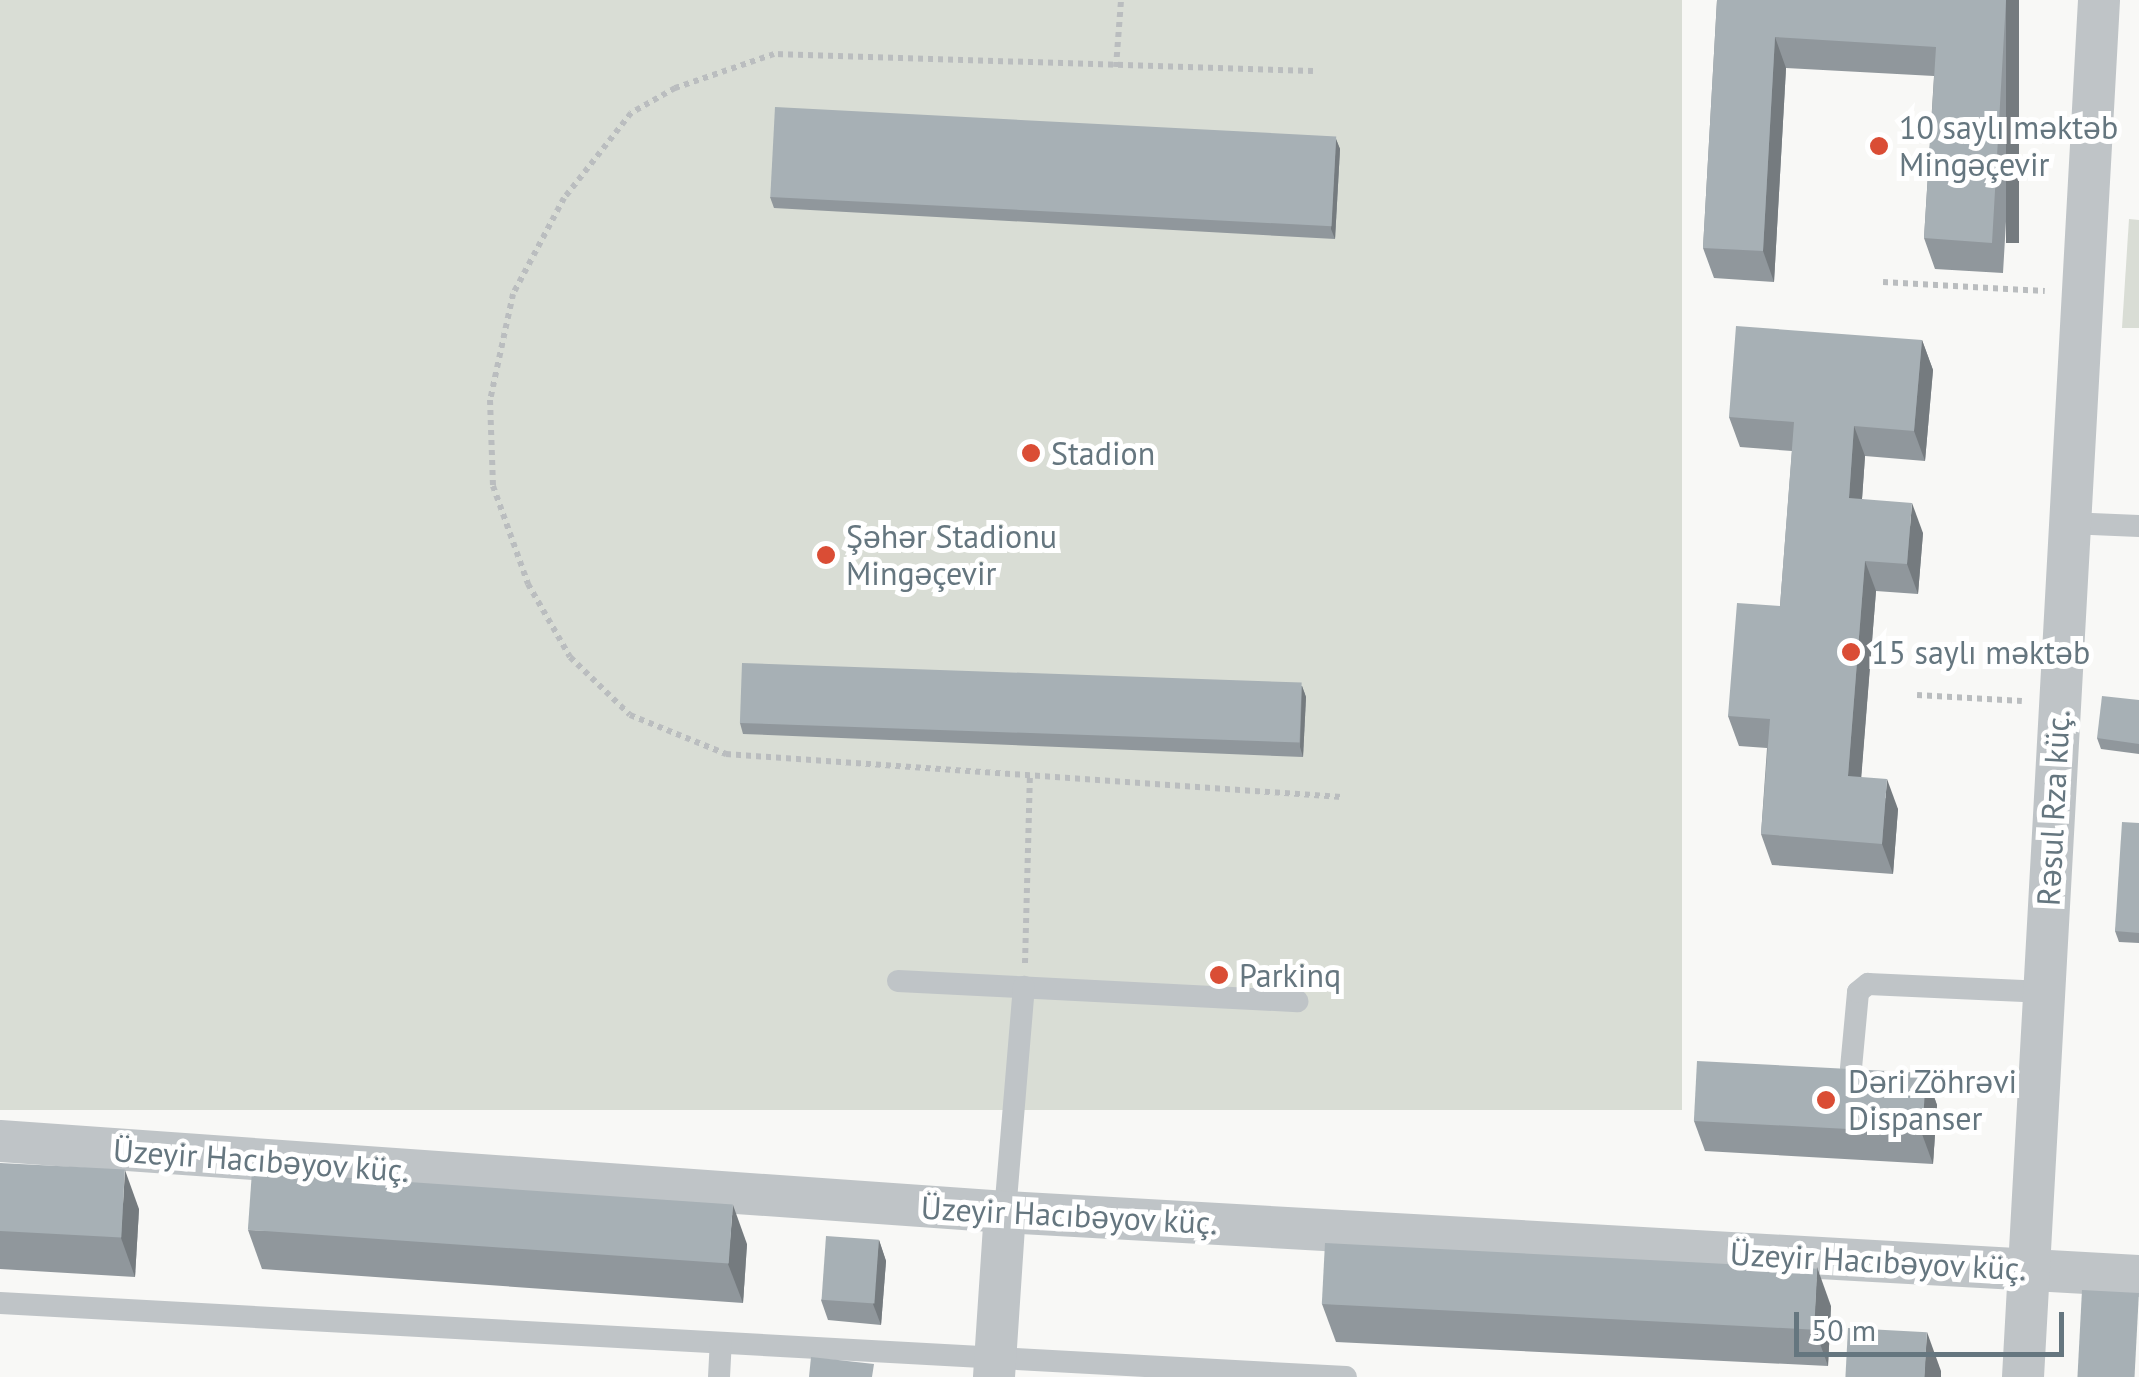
<!DOCTYPE html>
<meta charset="utf-8">
<style>
body{margin:0}
#map{position:relative;width:2139px;height:1377px;overflow:hidden;background:#f8f8f6;font-family:"PT Sans",sans-serif}
div>[style]{position:absolute}
[style*='--x']{left:calc(var(--x)*1px);top:calc(var(--y)*1px);width:calc(var(--w)*1px);rotate:calc(var(--a)*1deg)}
.green>*{inset:0;background:#d9ddd5;transform-origin:0 0}
.path>*{height:6px;margin-top:-3px;transform-origin:0;background:repeating-linear-gradient(90deg,#babdbf 0 5px,transparent 0 10px)}
.lane>*{height:22px;margin:-11px;padding:0 11px;transform-origin:11px;border-radius:11px;background:#bfc4c7}
.street>*{height:42px;margin:-21px;padding:0 21px;transform-origin:21px;border-radius:21px;background:#bfc4c7}
.wall>*{inset:0;background:#90979c}
.shaded-wall>*{inset:0;background:#757b7f;transform-origin:0 0}
.building>*{inset:0;background:#a7b0b5;transform-origin:0 0}
.dots>*{width:28px;height:28px;translate:-50% -50%;box-sizing:border-box;border:5px solid #fff;border-radius:50%}
span{translate:-50% -50%;white-space:nowrap;text-align:center;line-height:1.15;-webkit-text-stroke:10px #fff;paint-order:stroke}
.poi-label{font-size:32px;color:#65767f}
.left{translate:0 -50%;text-align:left}
.street-label{font-size:32px;color:#65767f}
.scale{position:absolute;left:1794px;top:1312px;width:270px;height:45px;box-sizing:border-box;border:5px solid #65767f;border-top:0;padding-left:12px;font-size:30px;line-height:35px;white-space:nowrap;color:#65767f;-webkit-text-stroke:8px #fff;paint-order:stroke}
</style>
<div id="map">
<div class="green">
<div style="left:0;top:0;width:1682px;height:1110px"></div>
<div style="clip-path:polygon(2129px 219px,2139px 220px,2139px 328px,2122px 328px)"></div>
</div>
<div class="path">
<div style="--x:1116;--y:67;--w:67;--a:-85.7"></div>
<div style="--x:1313;--y:71;--w:539;--a:-178.19"></div>
<div style="--x:774;--y:54;--w:105;--a:161"></div>
<div style="--x:675;--y:88;--w:51;--a:150.4"></div>
<div style="--x:631;--y:113;--w:108;--a:128.2"></div>
<div style="--x:564;--y:198;--w:109;--a:118"></div>
<div style="--x:513;--y:294;--w:108;--a:102.2"></div>
<div style="--x:490;--y:400;--w:86;--a:88"></div>
<div style="--x:493;--y:486;--w:104;--a:70.3"></div>
<div style="--x:528;--y:584;--w:84;--a:60.1"></div>
<div style="--x:570;--y:657;--w:83;--a:44"></div>
<div style="--x:630;--y:715;--w:104;--a:22.1"></div>
<div style="--x:726;--y:754;--w:617;--a:4"></div>
<div style="--x:1883;--y:282;--w:162;--a:3.2"></div>
<div style="--x:1917;--y:695;--w:105;--a:3.3"></div>
<div style="--x:1025;--y:963;--w:189;--a:-88.5"></div>
</div>
<div class="lane">
<div style="--x:2068;--y:523;--w:71;--a:2.4"></div>
<div style="--x:898;--y:981;--w:400;--a:2.9"></div>
<div style="--x:1851;--y:1068;--w:76;--a:-84.7"></div>
<div style="--x:1858;--y:992;--w:13;--a:-39"></div>
<div style="--x:1868;--y:984;--w:176;--a:2.6"></div>
<div style="--x:1005;--y:1212;--w:226;--a:-85.2"></div>
<div style="--x:0;--y:1303;--w:1348;--a:3.15"></div>
<div style="--x:719;--y:1377;--w:34;--a:-87"></div>
</div>
<div class="street">
<div style="--x:0;--y:1141;--w:1008;--a:4.04"></div>
<div style="--x:1005;--y:1212;--w:1136;--a:3.23"></div>
<div style="--x:994;--y:1377;--w:165;--a:-86.2"></div>
<div style="--x:2023;--y:1377;--w:1379;--a:-86.84"></div>
</div>
<div class="wall">
<div style="clip-path:polygon(1717px 0,2019px 0,2003px 273px,1935px 269px,1924px 238px,1934px 76px,1786px 68px,1774px 282px,1714px 278px,1703px 248px)"></div>
<div style="clip-path:polygon(1336px 139px,1340px 149px,1335px 239px,774px 208px,770px 197px)"></div>
<div style="clip-path:polygon(1922px 340px,1933px 370px,1925px 461px,1865px 456px,1862px 499px,1923px 533px,1918px 594px,1876px 591px,1861px 777px,1898px 809px,1893px 874px,1772px 865px,1761px 834px,1767px 748px,1739px 746px,1728px 716px,1780px 606px,1792px 451px,1740px 447px,1729px 417px)"></div>
<div style="clip-path:polygon(1302px 686px,1306px 697px,1303px 757px,743px 734px,740px 723px)"></div>
<div style="clip-path:polygon(2139px 700px,2139px 754px,2101px 749px,2097px 738px)"></div>
<div style="clip-path:polygon(2139px 823px,2139px 943px,2119px 942px,2115px 931px)"></div>
<div style="clip-path:polygon(1926px 1075px,1937px 1105px,1933px 1164px,1705px 1151px,1694px 1121px)"></div>
<div style="clip-path:polygon(0 1163px,139px 1209px,135px 1277px,0 1269px)"></div>
<div style="clip-path:polygon(248px 1230px,747px 1244px,743px 1303px,262px 1269px)"></div>
<div style="clip-path:polygon(879px 1240px,886px 1261px,881px 1325px,828px 1320px,821px 1300px)"></div>
<div style="clip-path:polygon(1322px 1304px,1831px 1306px,1828px 1366px,1336px 1342px)"></div>
</div>
<div class="shaded-wall">
<div style="left:2006px;top:0;width:13px;height:243px"></div>
<div style="clip-path:polygon(1775px 37px,1786px 68px,1774px 282px,1763px 251px)"></div>
<div style="clip-path:polygon(1336px 139px,1340px 149px,1335px 239px,1331px 229px)"></div>
<div style="clip-path:polygon(1922px 340px,1933px 370px,1925px 461px,1914px 431px)"></div>
<div style="clip-path:polygon(1854px 426px,1865px 456px,1860px 528px,1849px 498px)"></div>
<div style="clip-path:polygon(1912px 503px,1923px 533px,1918px 594px,1907px 564px)"></div>
<div style="clip-path:polygon(1865px 561px,1876px 591px,1859px 806px,1848px 776px)"></div>
<div style="clip-path:polygon(1302px 686px,1306px 697px,1303px 757px,1300px 747px)"></div>
<div style="clip-path:polygon(1887px 779px,1898px 809px,1893px 874px,1882px 844px)"></div>
<div style="clip-path:polygon(1926px 1075px,1937px 1105px,1933px 1164px,1922px 1134px)"></div>
<div style="clip-path:polygon(125px 1170px,139px 1209px,135px 1277px,121px 1238px)"></div>
<div style="clip-path:polygon(733px 1205px,747px 1244px,743px 1303px,728px 1264px)"></div>
<div style="clip-path:polygon(879px 1240px,886px 1261px,881px 1325px,873px 1304px)"></div>
<div style="clip-path:polygon(1817px 1267px,1831px 1306px,1828px 1366px,1814px 1327px)"></div>
<div style="clip-path:polygon(1927px 1332px,1941px 1371px,1941px 1377px,1924px 1377px)"></div>
</div>
<div class="building">
<div style="clip-path:polygon(1717px 0,2006px 0,1992px 243px,1924px 238px,1936px 47px,1775px 37px,1763px 251px,1703px 248px)"></div>
<div style="left:775px;top:107px;width:562px;height:90px;rotate:3deg"></div>
<div style="clip-path:polygon(1736px 326px,1922px 340px,1914px 431px,1854px 426px,1849px 498px,1912px 503px,1907px 564px,1865px 561px,1848px 776px,1887px 779px,1882px 844px,1761px 834px,1770px 719px,1728px 716px,1737px 603px,1780px 606px,1794px 422px,1729px 417px)"></div>
<div style="left:742px;top:663px;width:560px;height:60px;rotate:2deg"></div>
<div style="clip-path:polygon(2102px 696px,2139px 700px,2139px 744px,2097px 738px)"></div>
<div style="clip-path:polygon(2122px 822px,2139px 823px,2139px 933px,2115px 931px)"></div>
<div style="left:1697px;top:1061px;width:229px;height:60px;rotate:3deg"></div>
<div style="left:0;top:1163px;width:125px;height:68px;rotate:3deg"></div>
<div style="left:252px;top:1171px;width:482px;height:59px;rotate:4deg"></div>
<div style="left:826px;top:1236px;width:53px;height:64px;rotate:4deg"></div>
<div style="left:1325px;top:1243px;width:493px;height:61px;rotate:3deg"></div>
<div style="left:2082px;top:1290px;width:57px;height:87px;rotate:3deg"></div>
<div style="left:1848px;top:1328px;width:79px;height:49px;rotate:3deg"></div>
<div style="clip-path:polygon(811px 1357px,874px 1364px,872px 1377px,809px 1377px)"></div>
</div>
<div class="dots">
<div style="left:1879px;top:146px;background:#da4d35"></div>
<div style="left:1031px;top:453px;background:#da4d35"></div>
<div style="left:826px;top:555px;background:#da4d35"></div>
<div style="left:1851px;top:652px;background:#da4d35"></div>
<div style="left:1219px;top:975px;background:#da4d35"></div>
<div style="left:1826px;top:1100px;background:#da4d35"></div>
</div>
<div class="poi-label">
<span class="left" style="left:1899px;top:146px">10 saylı məktəb<br>Mingəçevir</span>
<span class="left" style="left:1051px;top:453px">Stadion</span>
<span class="left" style="left:846px;top:555px">Şəhər Stadionu<br>Mingəçevir</span>
<span class="left" style="left:1871px;top:652px">15 saylı məktəb</span>
<span class="left" style="left:1239px;top:975px">Parkinq</span>
<span class="left" style="left:1848px;top:1100px">Dəri Zöhrəvi<br>Dispanser</span>
</div>
<div class="street-label">
<span style="left:2053px;top:808px;rotate:-87deg">Rəsul Rza küç.</span>
<span style="left:261px;top:1160px;rotate:4deg">Üzeyir Hacıbəyov küç.</span>
<span style="left:1069px;top:1215px;rotate:3deg">Üzeyir Hacıbəyov küç.</span>
<span style="left:1878px;top:1261px;rotate:3deg">Üzeyir Hacıbəyov küç.</span>
</div>
<div class="scale">50 m</div>
</div>
